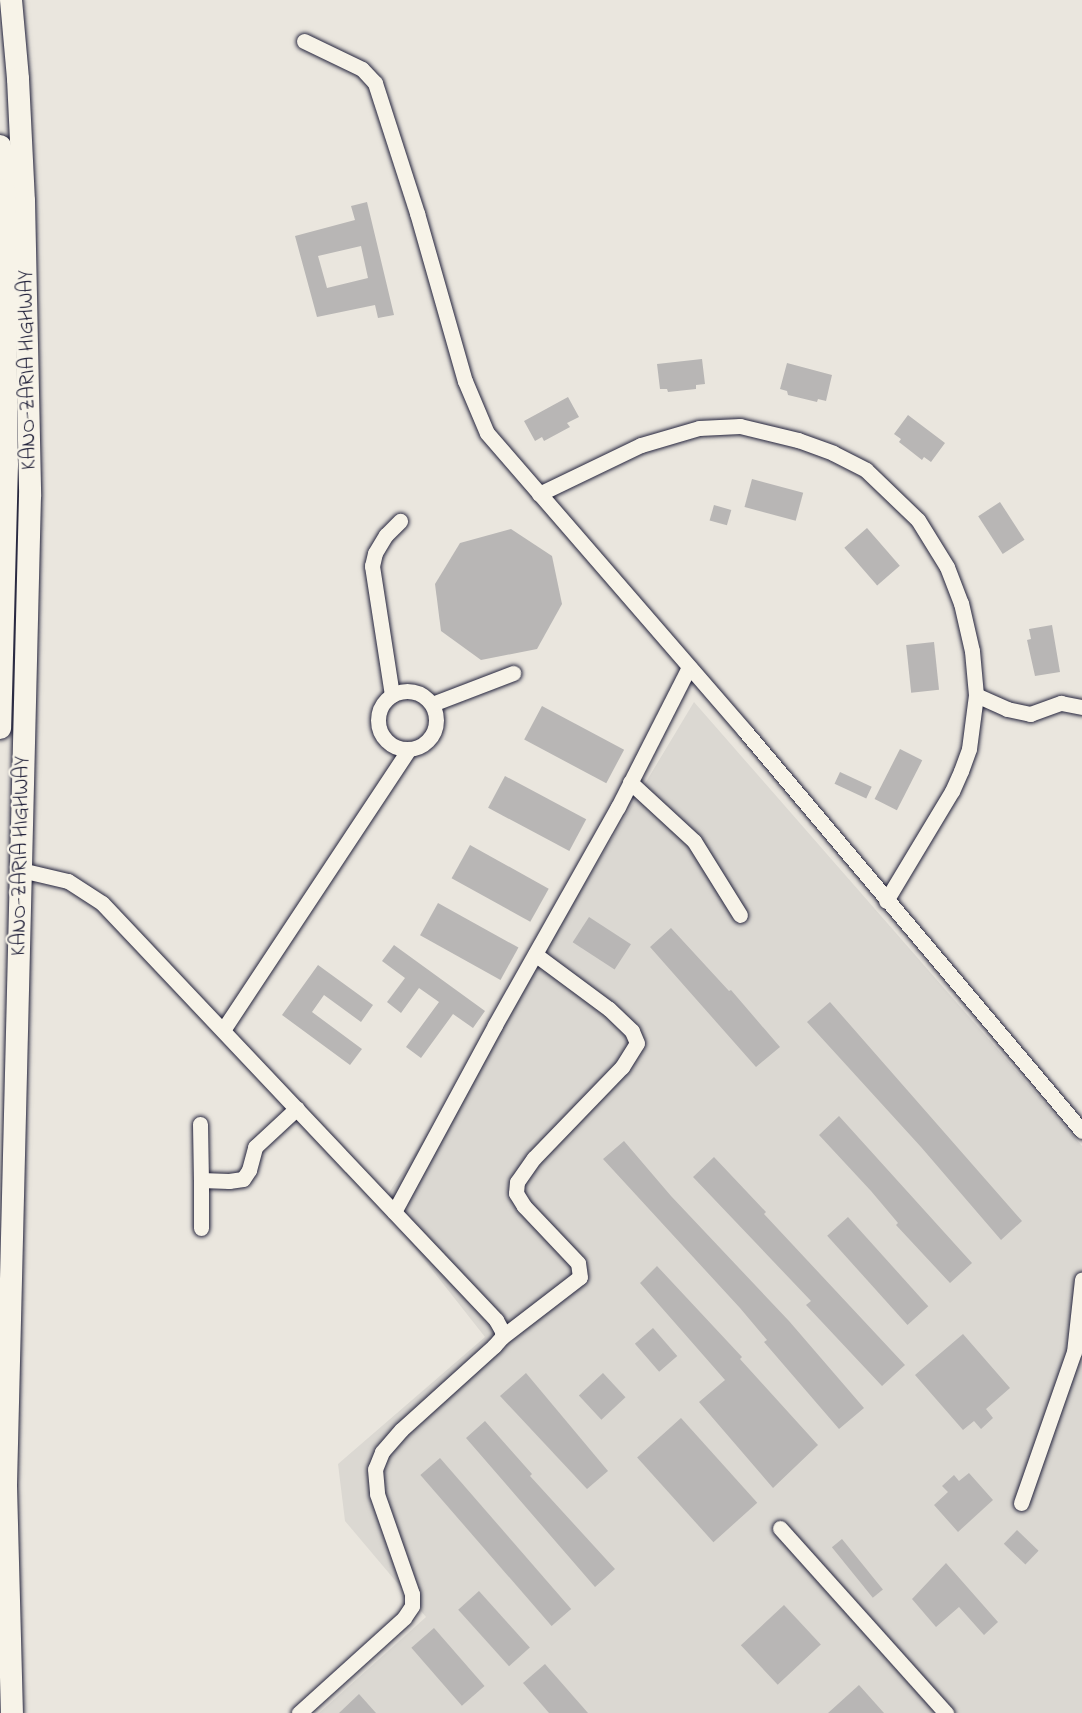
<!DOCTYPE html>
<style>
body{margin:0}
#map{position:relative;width:1082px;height:1713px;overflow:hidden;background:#eae6de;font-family:"Indie Flower",sans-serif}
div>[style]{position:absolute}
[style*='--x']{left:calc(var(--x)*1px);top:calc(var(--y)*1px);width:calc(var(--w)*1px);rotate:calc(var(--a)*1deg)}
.built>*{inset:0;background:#dbd8d2}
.building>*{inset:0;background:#b8b6b5;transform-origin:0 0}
.roads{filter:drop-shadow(0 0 2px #22223b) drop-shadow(0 0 2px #22223b)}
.minor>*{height:15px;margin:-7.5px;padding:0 7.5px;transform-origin:7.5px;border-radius:7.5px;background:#f7f3e8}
.minor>.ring{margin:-7.5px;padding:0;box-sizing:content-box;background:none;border:15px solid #f7f3e8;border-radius:50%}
.highway>*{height:22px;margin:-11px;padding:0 11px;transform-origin:11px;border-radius:11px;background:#f7f3e8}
span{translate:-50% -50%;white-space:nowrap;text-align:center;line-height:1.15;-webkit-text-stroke:4.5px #f7f3e8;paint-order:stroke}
.street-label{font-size:21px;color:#22223b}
</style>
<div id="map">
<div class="built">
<div style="clip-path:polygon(694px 702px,1082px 1146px,1082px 1713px,319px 1713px,426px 1617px,345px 1521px,338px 1464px,485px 1337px,381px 1205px,524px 985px)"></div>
</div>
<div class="building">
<div style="clip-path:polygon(evenodd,367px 202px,394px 315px,378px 318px,375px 305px,317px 317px,295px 236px,355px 220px,351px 206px,367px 202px,361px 246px,368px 278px,327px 288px,318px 256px,361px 246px)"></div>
<div style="clip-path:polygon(702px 359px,705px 384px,696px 385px,696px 389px,668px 392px,667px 389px,660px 389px,657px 364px)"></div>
<div style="clip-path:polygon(787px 363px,832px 375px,826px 401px,818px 399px,817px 402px,788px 395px,787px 391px,780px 389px)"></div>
<div style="clip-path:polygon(568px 397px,579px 417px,567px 423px,570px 427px,544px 441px,542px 437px,535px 441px,524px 421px)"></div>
<div style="clip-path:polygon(908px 415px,945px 443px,931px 462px,924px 457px,922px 460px,899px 442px,901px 439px,894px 434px)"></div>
<div style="left:752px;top:479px;width:53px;height:29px;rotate:15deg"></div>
<div style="left:1000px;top:502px;width:45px;height:26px;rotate:57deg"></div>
<div style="left:714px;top:505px;width:18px;height:16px;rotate:16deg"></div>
<div style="left:867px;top:528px;width:50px;height:30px;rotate:49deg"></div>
<div style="clip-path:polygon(511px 529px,552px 556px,562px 604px,537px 649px,481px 660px,441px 631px,435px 584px,460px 543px)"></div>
<div style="clip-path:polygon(1052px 625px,1060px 672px,1035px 676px,1027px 640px,1031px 639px,1029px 629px)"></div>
<div style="left:934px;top:642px;width:48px;height:28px;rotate:84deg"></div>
<div style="left:542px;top:706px;width:93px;height:38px;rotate:28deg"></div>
<div style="left:900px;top:749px;width:25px;height:56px;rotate:27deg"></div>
<div style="left:840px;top:772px;width:35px;height:13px;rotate:25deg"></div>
<div style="left:505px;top:776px;width:92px;height:36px;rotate:28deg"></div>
<div style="left:470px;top:845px;width:90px;height:38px;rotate:29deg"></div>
<div style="left:438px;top:903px;width:92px;height:37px;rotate:29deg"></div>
<div style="left:589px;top:917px;width:50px;height:30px;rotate:33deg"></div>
<div style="clip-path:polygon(671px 928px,729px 991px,731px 990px,780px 1047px,756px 1067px,650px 947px)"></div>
<div style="clip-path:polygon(394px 945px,485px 1011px,473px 1028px,453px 1014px,421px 1058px,406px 1047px,439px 1002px,419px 988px,401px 1013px,387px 1002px,405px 978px,382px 961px)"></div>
<div style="clip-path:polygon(318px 965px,373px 1005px,361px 1022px,324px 995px,312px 1012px,362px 1049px,350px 1065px,282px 1015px)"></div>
<div style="clip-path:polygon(830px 1002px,1022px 1221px,1001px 1240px,921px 1147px,807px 1022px)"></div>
<div style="clip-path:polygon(839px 1116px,972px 1263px,950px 1283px,896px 1225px,898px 1223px,871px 1191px,819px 1135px)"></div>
<div style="clip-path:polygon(624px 1141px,671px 1196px,789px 1321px,864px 1408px,839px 1429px,764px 1342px,767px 1340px,740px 1308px,603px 1159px)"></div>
<div style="clip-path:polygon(714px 1157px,766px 1212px,764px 1214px,905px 1365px,882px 1386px,806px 1305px,811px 1301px,693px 1177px)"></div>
<div style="left:848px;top:1217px;width:120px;height:28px;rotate:48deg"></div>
<div style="clip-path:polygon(657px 1266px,742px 1357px,740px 1359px,818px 1445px,773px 1488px,699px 1402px,725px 1380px,640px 1283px)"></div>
<div style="left:653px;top:1328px;width:37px;height:24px;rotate:49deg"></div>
<div style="clip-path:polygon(963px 1334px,1010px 1388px,986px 1409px,993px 1418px,981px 1429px,974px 1421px,963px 1430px,915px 1375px)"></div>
<div style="clip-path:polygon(526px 1373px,608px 1471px,587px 1489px,500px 1396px)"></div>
<div style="left:603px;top:1373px;width:33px;height:33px;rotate:47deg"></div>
<div style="left:681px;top:1418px;width:114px;height:59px;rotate:48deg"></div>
<div style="clip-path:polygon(485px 1421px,532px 1474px,530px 1476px,615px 1569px,595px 1587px,466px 1438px)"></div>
<div style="left:440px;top:1458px;width:200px;height:26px;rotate:49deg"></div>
<div style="clip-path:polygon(969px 1473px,993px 1500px,958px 1532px,934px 1505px,948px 1492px,942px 1486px,954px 1475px,959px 1481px)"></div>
<div style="left:1017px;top:1530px;width:30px;height:19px;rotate:44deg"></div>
<div style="left:842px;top:1539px;width:65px;height:13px;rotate:51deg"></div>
<div style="clip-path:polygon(946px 1563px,998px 1622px,984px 1635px,959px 1607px,936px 1627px,912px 1599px)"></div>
<div style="left:479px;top:1591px;width:76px;height:28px;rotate:48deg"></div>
<div style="left:784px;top:1605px;width:54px;height:59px;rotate:47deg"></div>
<div style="left:434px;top:1628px;width:77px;height:30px;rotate:49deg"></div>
<div style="clip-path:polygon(545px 1664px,588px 1713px,549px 1713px,523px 1683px)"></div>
<div style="clip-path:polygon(859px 1685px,884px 1713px,828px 1713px)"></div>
<div style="clip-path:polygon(359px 1694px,376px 1713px,339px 1713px)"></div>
</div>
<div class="roads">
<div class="minor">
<div style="--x:304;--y:41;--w:64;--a:25.8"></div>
<div style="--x:362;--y:69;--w:19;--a:47"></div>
<div style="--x:375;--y:83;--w:137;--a:72.1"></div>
<div style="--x:417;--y:213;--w:175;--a:74.1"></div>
<div style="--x:465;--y:381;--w:56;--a:67.1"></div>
<div style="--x:487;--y:433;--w:394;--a:49.1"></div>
<div style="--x:745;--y:731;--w:523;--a:49.89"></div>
<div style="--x:539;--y:494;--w:113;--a:-25.7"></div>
<div style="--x:641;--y:445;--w:60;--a:-16.3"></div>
<div style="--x:699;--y:428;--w:41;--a:-2.8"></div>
<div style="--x:740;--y:426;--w:60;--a:13.6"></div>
<div style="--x:798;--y:440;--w:37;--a:20"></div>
<div style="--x:833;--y:453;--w:37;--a:27"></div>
<div style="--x:866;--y:470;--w:72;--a:43.9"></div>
<div style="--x:918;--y:520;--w:55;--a:58.3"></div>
<div style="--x:947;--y:567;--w:39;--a:69"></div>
<div style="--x:961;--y:603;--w:49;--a:77.1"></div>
<div style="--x:972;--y:651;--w:44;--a:84.8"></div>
<div style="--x:976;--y:695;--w:54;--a:97.4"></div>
<div style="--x:969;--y:749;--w:23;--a:110"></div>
<div style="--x:961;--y:771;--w:22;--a:114"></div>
<div style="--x:952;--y:791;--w:128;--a:121"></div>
<div class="ring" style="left:378px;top:691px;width:43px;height:43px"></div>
<div style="--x:392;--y:695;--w:131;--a:-98.8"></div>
<div style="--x:372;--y:566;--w:13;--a:-77"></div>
<div style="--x:375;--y:553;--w:21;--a:-59"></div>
<div style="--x:386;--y:535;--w:20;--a:-45"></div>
<div style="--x:976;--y:695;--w:34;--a:24"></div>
<div style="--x:1007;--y:709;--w:24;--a:12"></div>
<div style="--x:1030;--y:714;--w:33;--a:-20"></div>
<div style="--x:1061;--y:703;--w:21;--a:11"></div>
<div style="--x:432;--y:704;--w:87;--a:-20.9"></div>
<div style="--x:630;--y:782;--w:87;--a:42.7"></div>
<div style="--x:694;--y:841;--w:87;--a:58.1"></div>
<div style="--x:21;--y:870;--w:48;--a:13.2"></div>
<div style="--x:68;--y:881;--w:40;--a:32.9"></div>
<div style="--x:102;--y:903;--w:574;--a:46.62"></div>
<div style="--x:496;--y:1320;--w:13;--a:61"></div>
<div style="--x:502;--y:1331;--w:6;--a:90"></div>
<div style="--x:502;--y:1337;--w:12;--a:132"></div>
<div style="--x:494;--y:1346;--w:125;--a:137.9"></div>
<div style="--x:401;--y:1430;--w:29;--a:131"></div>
<div style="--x:382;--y:1452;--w:18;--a:112"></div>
<div style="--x:375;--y:1469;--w:25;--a:85"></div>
<div style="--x:377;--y:1494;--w:106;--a:70.7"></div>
<div style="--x:412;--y:1594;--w:12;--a:90"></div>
<div style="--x:412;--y:1606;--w:14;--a:124"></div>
<div style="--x:404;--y:1618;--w:142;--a:137.9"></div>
<div style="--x:223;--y:1030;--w:336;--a:-56.5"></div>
<div style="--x:200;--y:1124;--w:56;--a:89"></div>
<div style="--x:394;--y:1212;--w:213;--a:-61.6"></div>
<div style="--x:495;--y:1025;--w:250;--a:-60.6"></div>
<div style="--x:618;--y:807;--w:157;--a:-63.1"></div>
<div style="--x:201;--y:1228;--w:48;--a:-90"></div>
<div style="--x:201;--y:1180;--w:28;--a:2"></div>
<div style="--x:229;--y:1181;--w:14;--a:-8"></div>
<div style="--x:243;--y:1179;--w:11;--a:-56"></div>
<div style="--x:249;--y:1170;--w:24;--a:-75"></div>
<div style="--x:255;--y:1147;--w:57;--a:-42.9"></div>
<div style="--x:502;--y:1337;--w:98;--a:-37.6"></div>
<div style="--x:580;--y:1277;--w:14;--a:-98"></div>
<div style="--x:578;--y:1263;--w:79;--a:-133.5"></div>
<div style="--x:524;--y:1206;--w:15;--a:-122"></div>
<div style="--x:516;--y:1193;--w:11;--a:-85"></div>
<div style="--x:517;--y:1182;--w:29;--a:-55"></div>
<div style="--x:534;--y:1158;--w:127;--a:-46"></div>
<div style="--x:622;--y:1067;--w:28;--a:-58"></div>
<div style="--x:637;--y:1043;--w:13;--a:-113"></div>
<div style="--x:632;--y:1031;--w:32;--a:-136"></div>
<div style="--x:609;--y:1009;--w:92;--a:-143.4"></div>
<div style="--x:1021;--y:1503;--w:160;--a:-70.7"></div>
<div style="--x:1074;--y:1352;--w:73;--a:-83.7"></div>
<div style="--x:780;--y:1528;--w:249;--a:48.1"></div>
</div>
<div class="highway">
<div style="--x:11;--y:0;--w:79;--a:84.9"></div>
<div style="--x:18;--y:79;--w:122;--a:87.2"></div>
<div style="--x:24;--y:201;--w:295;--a:88.8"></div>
<div style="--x:30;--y:496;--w:990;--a:91.39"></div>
<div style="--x:6;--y:1486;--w:227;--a:88.5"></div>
<div style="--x:0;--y:146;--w:44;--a:84.8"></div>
<div style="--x:4;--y:190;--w:274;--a:89.4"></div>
<div style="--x:7;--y:464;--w:264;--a:91.5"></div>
</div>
</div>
<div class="street-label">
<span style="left:28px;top:370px;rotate:-91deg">KANO-ZARIA HIGHWAY</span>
<span style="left:21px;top:856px;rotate:-89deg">KANO-ZARIA HIGHWAY</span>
</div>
</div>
